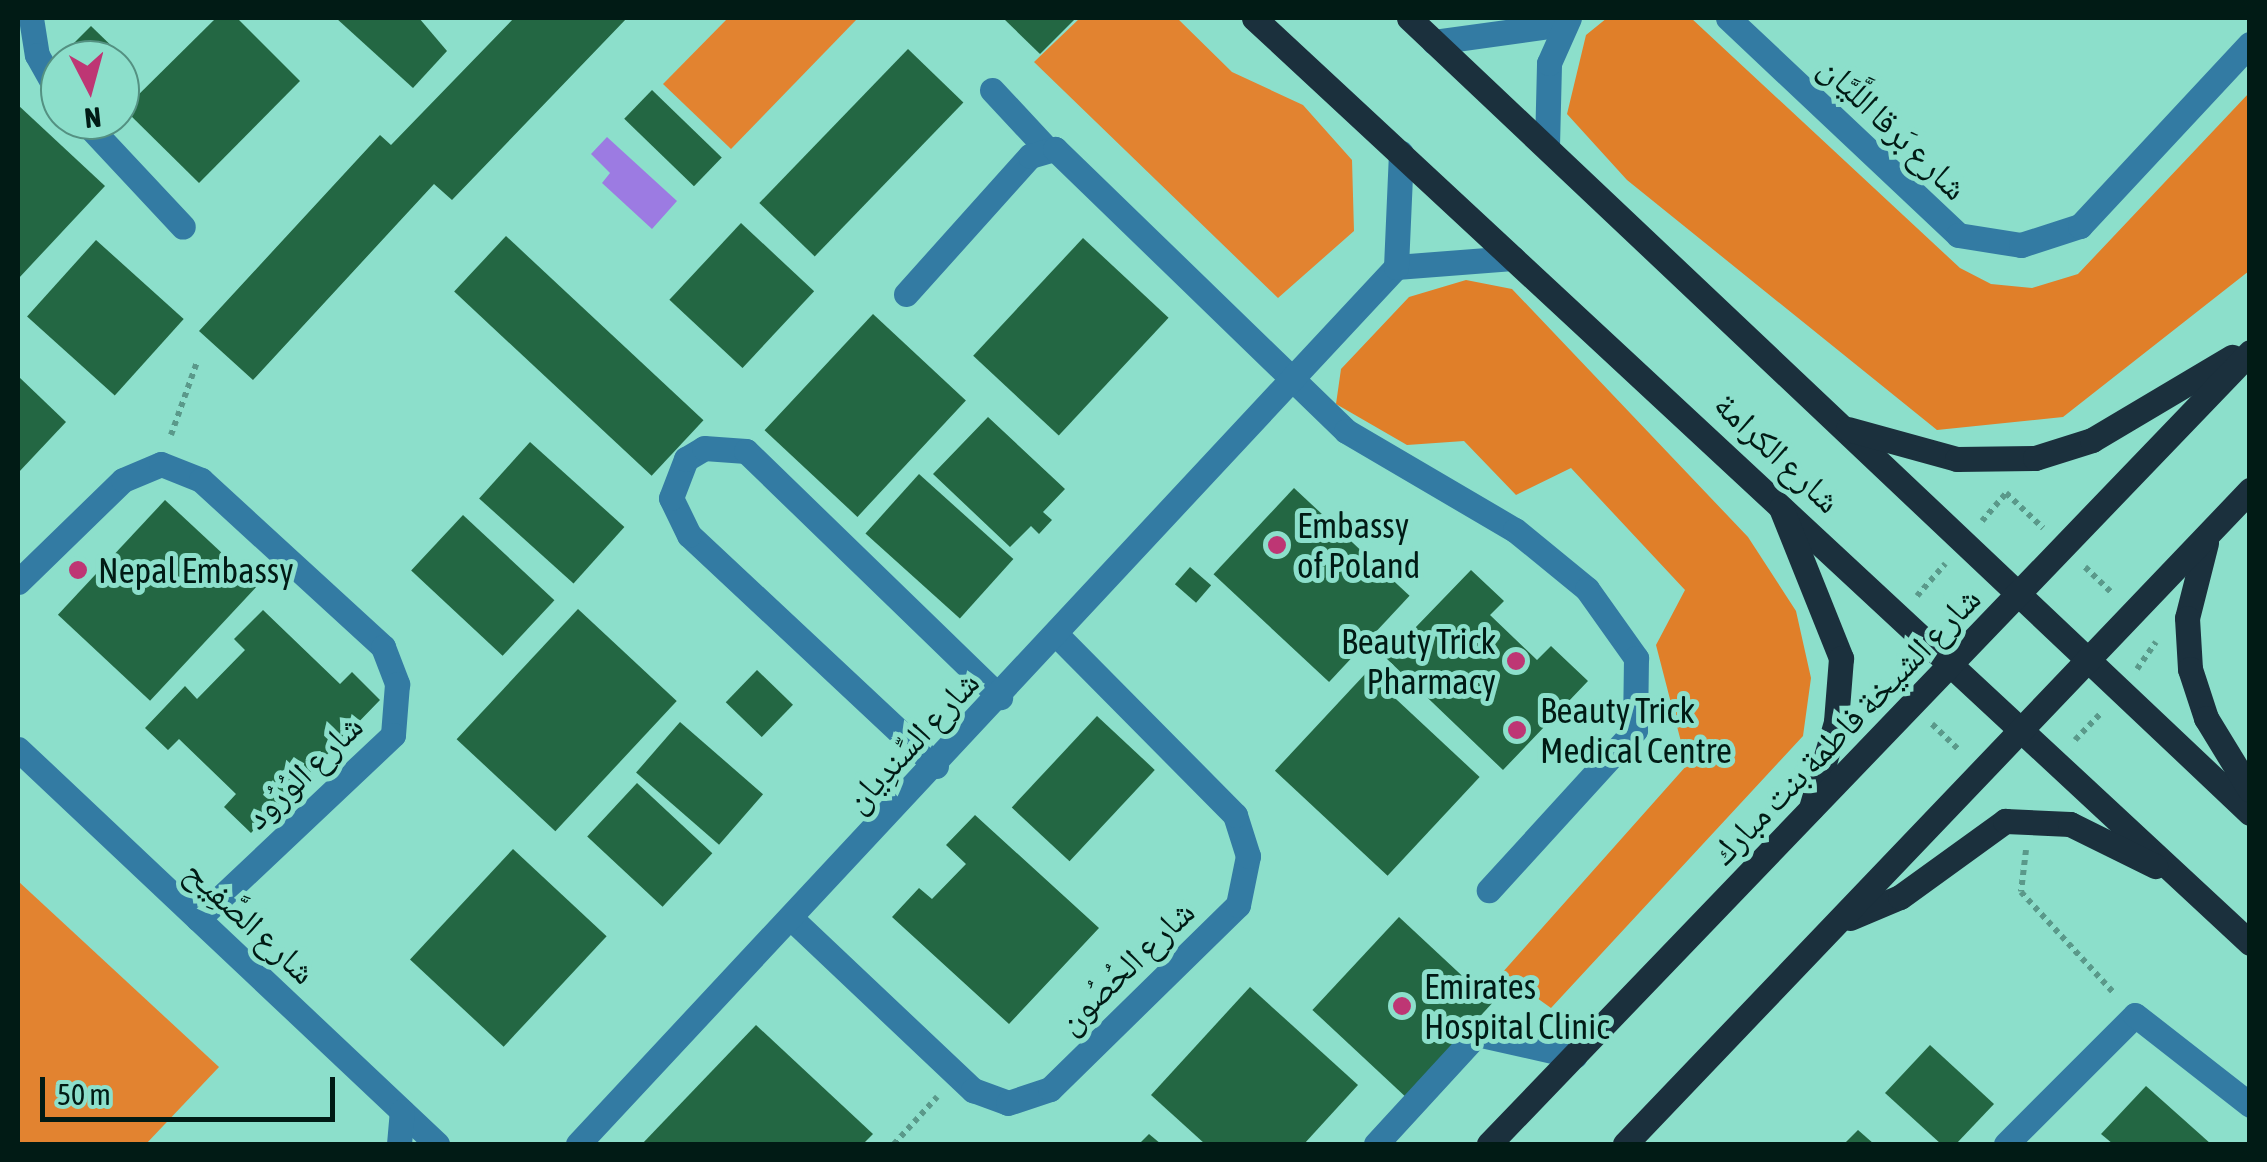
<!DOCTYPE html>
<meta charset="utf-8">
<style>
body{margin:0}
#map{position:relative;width:2267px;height:1162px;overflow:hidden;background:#8cdfcb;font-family:"Asap Condensed","Noto Naskh Arabic",sans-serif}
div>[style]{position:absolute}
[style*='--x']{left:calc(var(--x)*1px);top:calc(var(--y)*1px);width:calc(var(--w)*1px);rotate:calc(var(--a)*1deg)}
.green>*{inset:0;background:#e28330}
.forest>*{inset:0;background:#e07f29}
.water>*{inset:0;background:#9c7be2}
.building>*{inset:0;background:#236743;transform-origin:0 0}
.path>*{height:6px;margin-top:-3px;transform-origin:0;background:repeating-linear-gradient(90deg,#5a998a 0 5px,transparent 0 10px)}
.minor>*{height:25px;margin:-12.5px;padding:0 12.5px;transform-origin:12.5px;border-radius:12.5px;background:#337ba3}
.major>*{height:25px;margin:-12.5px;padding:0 12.5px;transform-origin:12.5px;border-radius:12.5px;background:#1b303d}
.dots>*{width:28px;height:28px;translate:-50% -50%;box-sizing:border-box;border:5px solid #8cdfcb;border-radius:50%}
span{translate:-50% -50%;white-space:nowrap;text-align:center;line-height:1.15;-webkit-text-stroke:10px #8cdfcb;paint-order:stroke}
.street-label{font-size:35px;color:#011b15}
.poi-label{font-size:35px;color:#011b15}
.left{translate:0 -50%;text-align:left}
.right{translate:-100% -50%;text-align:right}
.frame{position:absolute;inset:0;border:20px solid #011b15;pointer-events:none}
.north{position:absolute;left:40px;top:40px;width:100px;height:100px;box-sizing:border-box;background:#8cdfcb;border:2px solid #549182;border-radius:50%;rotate:174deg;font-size:28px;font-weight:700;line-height:40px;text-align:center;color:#011b15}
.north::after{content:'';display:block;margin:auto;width:35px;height:45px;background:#be3674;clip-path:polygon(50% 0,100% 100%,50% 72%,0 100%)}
.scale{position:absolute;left:40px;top:1077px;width:295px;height:45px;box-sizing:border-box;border:5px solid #011b15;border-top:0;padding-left:12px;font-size:30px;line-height:35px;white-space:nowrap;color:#011b15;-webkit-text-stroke:8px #8cdfcb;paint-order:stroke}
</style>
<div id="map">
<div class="green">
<div style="clip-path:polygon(728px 18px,858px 18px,731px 149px,663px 84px)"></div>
<div style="clip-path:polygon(1080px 18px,1177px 18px,1232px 72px,1303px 105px,1352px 160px,1354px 231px,1278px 298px,1034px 62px)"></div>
<div style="clip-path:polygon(18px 881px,219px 1067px,146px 1144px,18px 1144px)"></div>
</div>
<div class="forest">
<div style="clip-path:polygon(1607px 18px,1691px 18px,1960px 268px,1991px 284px,2032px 288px,2078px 274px,2249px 93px,2249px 271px,2063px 417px,1937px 430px,1627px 180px,1567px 114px,1586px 35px)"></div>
<div style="clip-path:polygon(1466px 280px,1512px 289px,1748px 537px,1796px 611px,1811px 678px,1803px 736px,1551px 1008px,1502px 973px,1687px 765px,1656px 645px,1685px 590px,1571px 468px,1516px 495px,1464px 441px,1407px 445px,1336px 404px,1341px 369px,1409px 297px)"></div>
</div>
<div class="water">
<div style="clip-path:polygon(607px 137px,677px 201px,652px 229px,602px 183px,610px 173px,591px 154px)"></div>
</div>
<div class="building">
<div style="clip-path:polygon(216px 18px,237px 18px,300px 81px,199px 183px,124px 109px)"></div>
<div style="clip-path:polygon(336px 18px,419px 18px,447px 51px,413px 88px)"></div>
<div style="clip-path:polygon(514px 18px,627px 18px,452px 200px,434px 184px,253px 380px,199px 331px,380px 135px,391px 145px)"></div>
<div style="clip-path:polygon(1003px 18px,1076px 18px,1040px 54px)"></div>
<div style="clip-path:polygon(91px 26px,126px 60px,92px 60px,74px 43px)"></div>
<div style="left:908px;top:49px;width:77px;height:214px;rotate:44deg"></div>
<div style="left:652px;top:90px;width:97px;height:40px;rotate:44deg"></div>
<div style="clip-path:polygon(18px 105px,105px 186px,18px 279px)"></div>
<div style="left:741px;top:223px;width:100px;height:105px;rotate:43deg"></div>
<div style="left:506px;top:236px;width:270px;height:76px;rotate:43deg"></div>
<div style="left:1083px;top:238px;width:117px;height:161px;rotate:43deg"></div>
<div style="left:96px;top:240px;width:118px;height:103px;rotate:42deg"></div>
<div style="left:873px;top:314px;width:127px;height:159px;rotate:43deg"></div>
<div style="clip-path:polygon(18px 376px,66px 422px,18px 473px)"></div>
<div style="clip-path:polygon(988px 417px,1065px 489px,1043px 512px,1052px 520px,1039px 534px,1031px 526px,1010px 547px,933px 474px)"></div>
<div style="left:530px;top:442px;width:127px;height:76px;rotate:42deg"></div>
<div style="left:919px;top:474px;width:127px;height:80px;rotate:42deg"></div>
<div style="left:1294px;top:488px;width:158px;height:118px;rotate:43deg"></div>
<div style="left:165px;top:500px;width:126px;height:157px;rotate:43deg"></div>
<div style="left:463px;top:515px;width:125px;height:76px;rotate:43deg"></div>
<div style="left:1190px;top:567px;width:28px;height:23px;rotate:41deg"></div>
<div style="clip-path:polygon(1471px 570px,1504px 601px,1490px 615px,1537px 660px,1551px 646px,1588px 681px,1503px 770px,1386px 658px)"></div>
<div style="left:578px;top:609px;width:135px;height:178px;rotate:43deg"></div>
<div style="clip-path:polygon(263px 610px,340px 684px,352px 672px,380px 700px,251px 833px,224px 807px,236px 794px,179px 739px,168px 750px,145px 728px,185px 686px,197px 699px,245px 650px,234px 639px)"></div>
<div style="left:757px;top:670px;width:50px;height:45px;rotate:44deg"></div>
<div style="left:1367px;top:672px;width:154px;height:135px;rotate:43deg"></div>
<div style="left:1097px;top:716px;width:79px;height:125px;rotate:43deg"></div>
<div style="left:680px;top:722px;width:110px;height:67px;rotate:41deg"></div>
<div style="left:637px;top:783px;width:103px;height:73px;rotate:43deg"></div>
<div style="clip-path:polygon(975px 815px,1099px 928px,1009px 1024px,892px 917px,919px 888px,932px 899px,966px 864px,946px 845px)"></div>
<div style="left:513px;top:849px;width:128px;height:151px;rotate:43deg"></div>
<div style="left:1399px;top:917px;width:127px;height:127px;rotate:43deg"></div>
<div style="clip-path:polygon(1250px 987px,1358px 1085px,1304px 1144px,1205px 1144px,1151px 1095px)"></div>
<div style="clip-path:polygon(756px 1025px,873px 1134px,863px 1144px,642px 1144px)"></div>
<div style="clip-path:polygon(1930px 1045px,1994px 1104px,1956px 1144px,1941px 1144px,1885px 1093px)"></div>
<div style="clip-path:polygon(2146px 1086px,2211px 1144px,2113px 1144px,2101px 1134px)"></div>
<div style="clip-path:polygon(1858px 1130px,1874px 1144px,1844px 1144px)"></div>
<div style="clip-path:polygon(1149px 1134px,1161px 1144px,1139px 1144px)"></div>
</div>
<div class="path">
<div style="--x:171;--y:435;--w:77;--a:-70.4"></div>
<div style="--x:1982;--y:521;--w:37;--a:-49"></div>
<div style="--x:2006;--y:493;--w:51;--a:43.4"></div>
<div style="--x:2085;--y:567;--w:37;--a:44"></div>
<div style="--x:1917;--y:596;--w:43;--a:-48.8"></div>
<div style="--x:2137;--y:669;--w:33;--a:-55"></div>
<div style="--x:1932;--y:724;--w:37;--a:44"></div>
<div style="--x:2075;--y:740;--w:37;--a:-46"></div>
<div style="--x:2026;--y:850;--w:42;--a:96.8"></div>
<div style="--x:2021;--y:892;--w:136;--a:47.4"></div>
<div style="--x:894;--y:1144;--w:64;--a:-47.5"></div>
</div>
<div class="minor">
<div style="--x:31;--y:18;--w:37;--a:81"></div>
<div style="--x:37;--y:55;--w:47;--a:60.7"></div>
<div style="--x:1728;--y:18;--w:316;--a:43.3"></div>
<div style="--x:1958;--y:235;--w:64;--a:9"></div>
<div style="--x:2021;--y:245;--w:62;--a:-17.9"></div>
<div style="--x:2080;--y:226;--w:249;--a:-47"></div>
<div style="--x:1434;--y:42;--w:130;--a:-7.9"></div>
<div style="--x:992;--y:90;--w:81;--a:47"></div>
<div style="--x:83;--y:120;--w:146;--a:46.9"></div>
<div style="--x:1547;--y:146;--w:83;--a:-88.6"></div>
<div style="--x:1549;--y:63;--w:49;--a:-66"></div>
<div style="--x:1396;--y:267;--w:117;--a:-4.4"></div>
<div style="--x:906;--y:294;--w:186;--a:-48.1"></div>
<div style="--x:1030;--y:156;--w:26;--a:-16"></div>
<div style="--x:1055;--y:149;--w:405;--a:44.1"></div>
<div style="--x:1346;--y:431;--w:196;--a:30.4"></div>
<div style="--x:1515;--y:530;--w:93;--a:39.3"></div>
<div style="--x:1587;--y:589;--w:85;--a:54.6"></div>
<div style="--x:1636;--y:658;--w:72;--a:90.8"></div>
<div style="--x:1635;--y:730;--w:217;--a:132.4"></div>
<div style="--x:18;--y:582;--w:146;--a:-44.2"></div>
<div style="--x:123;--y:480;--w:41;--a:-22.8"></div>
<div style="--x:161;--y:464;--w:43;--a:21.8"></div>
<div style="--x:201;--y:480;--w:247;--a:42.5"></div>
<div style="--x:383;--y:647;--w:40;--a:69"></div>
<div style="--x:397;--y:684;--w:51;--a:94.5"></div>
<div style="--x:393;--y:735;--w:268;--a:136.7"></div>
<div style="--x:18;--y:749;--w:576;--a:43.31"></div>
<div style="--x:936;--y:766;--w:338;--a:-136.9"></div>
<div style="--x:689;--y:535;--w:41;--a:-115.9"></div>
<div style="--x:671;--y:498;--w:42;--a:-69"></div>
<div style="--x:686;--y:459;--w:21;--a:-31"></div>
<div style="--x:704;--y:448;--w:42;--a:4.1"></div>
<div style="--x:746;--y:451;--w:354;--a:44.1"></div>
<div style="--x:793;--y:920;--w:248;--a:43.4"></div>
<div style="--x:973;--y:1090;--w:37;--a:20"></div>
<div style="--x:1008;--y:1103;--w:44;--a:-18.4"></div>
<div style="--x:1050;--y:1089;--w:263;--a:-44.4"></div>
<div style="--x:1238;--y:905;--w:50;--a:-78.5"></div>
<div style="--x:1248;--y:856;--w:43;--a:-107.6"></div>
<div style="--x:1235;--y:815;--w:253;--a:-134.7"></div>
<div style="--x:399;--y:1144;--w:33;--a:-85"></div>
<div style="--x:578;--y:1144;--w:1199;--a:-46.99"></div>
<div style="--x:1396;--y:267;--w:114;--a:-87.5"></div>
<div style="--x:1376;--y:1144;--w:149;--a:-47.4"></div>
<div style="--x:1477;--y:1034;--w:100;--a:12.7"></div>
<div style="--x:2006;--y:1144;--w:182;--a:-45"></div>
<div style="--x:2135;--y:1015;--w:146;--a:38"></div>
</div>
<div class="major">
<div style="--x:1254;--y:18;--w:1359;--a:42.88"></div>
<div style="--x:1409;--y:18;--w:1157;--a:43.39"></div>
<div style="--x:1848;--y:429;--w:113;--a:15.4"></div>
<div style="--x:1957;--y:459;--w:78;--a:-0.7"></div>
<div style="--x:2035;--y:458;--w:60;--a:-17.5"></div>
<div style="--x:2092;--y:440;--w:163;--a:-30.7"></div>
<div style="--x:1781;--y:508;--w:162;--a:68.2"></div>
<div style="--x:1841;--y:658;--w:64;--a:94.5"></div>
<div style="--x:1836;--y:722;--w:90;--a:106.2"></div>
<div style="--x:2206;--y:543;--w:77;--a:104.2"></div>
<div style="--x:2187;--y:618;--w:51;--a:86.6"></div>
<div style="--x:2190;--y:669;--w:52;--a:71.9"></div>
<div style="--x:2206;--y:718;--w:84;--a:58.6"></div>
<div style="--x:1850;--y:918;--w:54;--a:-22.8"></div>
<div style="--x:1900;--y:897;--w:130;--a:-35.9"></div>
<div style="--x:2005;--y:821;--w:65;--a:2.6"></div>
<div style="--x:2070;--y:824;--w:95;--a:26.3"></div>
<div style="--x:1489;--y:1144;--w:1098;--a:-46.14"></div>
<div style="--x:1625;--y:1144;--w:905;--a:-46.3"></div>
</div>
<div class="dots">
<div style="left:1277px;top:545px;background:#be3674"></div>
<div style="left:78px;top:570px;background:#be3674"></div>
<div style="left:1516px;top:661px;background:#be3674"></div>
<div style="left:1517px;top:730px;background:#be3674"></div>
<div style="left:1402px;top:1006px;background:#be3674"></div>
</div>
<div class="street-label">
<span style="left:1894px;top:127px;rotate:44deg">شارع بَرقا اللَّيَّان</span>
<span style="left:1778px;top:452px;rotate:43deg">شارع الكرامة</span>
<span style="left:1845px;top:725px;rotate:-46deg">شارع الشيخة فاطمة بنت مبارك</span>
<span style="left:911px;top:741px;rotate:-47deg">شارع السِّندِيان</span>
<span style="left:303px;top:771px;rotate:-44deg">شارع الوُرُود</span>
<span style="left:251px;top:921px;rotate:43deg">شارع الصَّفِيح</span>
<span style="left:1125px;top:966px;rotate:-44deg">شارع الحُصُون</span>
</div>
<div class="poi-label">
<span class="left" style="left:1297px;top:545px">Embassy<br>of Poland</span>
<span class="left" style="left:98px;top:570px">Nepal Embassy</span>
<span class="right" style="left:1496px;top:661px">Beauty Trick<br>Pharmacy</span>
<span class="left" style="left:1540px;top:730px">Beauty Trick<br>Medical Centre</span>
<span class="left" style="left:1424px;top:1006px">Emirates<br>Hospital Clinic</span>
</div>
<div class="frame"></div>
<div class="north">N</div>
<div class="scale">50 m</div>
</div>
